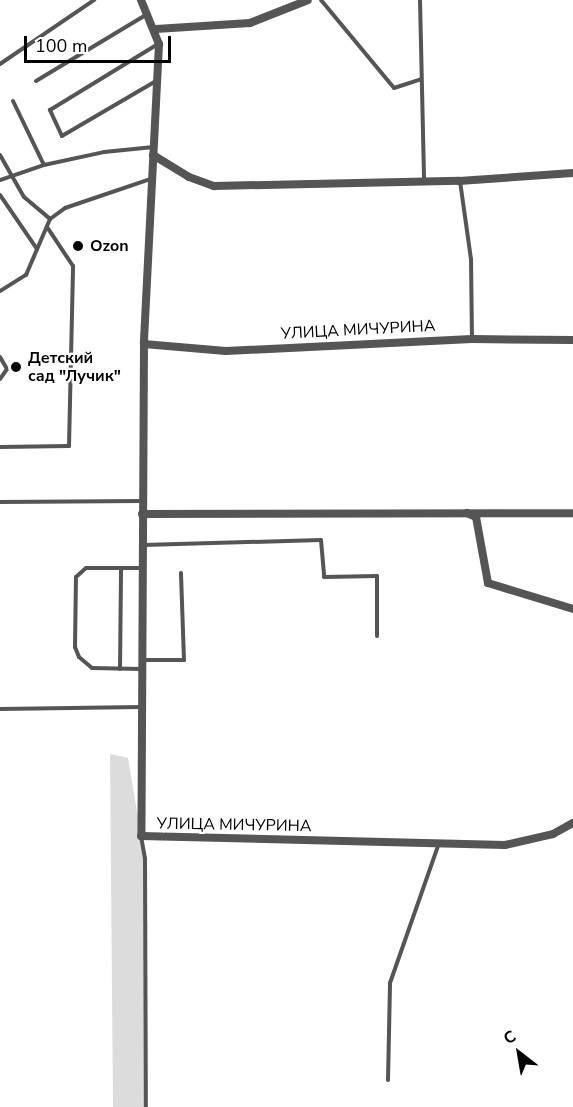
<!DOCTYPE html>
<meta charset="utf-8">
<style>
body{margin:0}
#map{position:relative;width:573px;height:1107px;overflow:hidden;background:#fff;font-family:"Nunito Sans",sans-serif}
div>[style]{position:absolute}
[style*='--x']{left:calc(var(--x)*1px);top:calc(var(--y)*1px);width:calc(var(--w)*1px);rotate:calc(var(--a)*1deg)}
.green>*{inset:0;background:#dcdcdc}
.lane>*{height:4px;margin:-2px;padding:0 2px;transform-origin:2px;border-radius:2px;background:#555}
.street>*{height:8px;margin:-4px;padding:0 4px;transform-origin:4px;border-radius:4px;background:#555}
.dots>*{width:16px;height:16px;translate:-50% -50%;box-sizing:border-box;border:3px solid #fff;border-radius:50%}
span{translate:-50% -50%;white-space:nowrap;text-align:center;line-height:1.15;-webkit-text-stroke:4.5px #fff;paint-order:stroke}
.poi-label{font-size:16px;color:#000;font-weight:700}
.left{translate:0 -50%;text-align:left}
.street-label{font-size:16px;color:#000}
.north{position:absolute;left:489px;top:1023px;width:60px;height:60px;-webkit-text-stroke:4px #fff;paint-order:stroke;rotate:329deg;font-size:16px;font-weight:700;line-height:24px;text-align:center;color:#000}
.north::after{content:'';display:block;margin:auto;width:21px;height:27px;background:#000;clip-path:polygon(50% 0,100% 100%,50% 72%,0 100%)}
.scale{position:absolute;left:24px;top:36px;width:147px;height:27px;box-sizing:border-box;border:3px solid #000;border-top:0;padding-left:8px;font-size:18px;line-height:21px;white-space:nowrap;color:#000;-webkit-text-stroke:4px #fff;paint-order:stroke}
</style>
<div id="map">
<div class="green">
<div style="clip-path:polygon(110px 754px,128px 758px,145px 859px,146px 1107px,113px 1107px)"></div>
</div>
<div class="lane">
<div style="--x:321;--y:0;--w:114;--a:50.3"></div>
<div style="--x:394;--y:88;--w:28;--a:-18"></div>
<div style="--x:420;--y:0;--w:181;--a:88.7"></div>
<div style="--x:0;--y:64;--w:114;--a:-34.2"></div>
<div style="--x:36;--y:81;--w:128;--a:-31"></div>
<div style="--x:156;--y:81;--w:109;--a:149.7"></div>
<div style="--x:62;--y:136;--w:29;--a:-115"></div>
<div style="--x:50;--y:110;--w:127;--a:-31.4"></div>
<div style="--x:13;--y:101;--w:71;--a:64.2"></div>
<div style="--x:0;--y:155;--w:48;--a:60.3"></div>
<div style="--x:24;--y:197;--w:34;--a:40"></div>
<div style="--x:0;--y:180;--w:46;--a:-18.8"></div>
<div style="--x:44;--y:165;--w:61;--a:-12.2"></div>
<div style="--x:104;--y:152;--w:50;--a:-5.7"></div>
<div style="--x:460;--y:181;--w:79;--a:82"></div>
<div style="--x:471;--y:259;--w:79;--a:89.3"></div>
<div style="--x:0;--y:195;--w:65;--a:55.6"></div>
<div style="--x:0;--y:291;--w:31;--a:-32"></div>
<div style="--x:26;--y:275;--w:61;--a:-66.8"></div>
<div style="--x:50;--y:219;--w:19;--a:-36"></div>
<div style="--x:65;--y:208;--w:93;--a:-18.8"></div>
<div style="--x:0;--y:357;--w:14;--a:60"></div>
<div style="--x:7;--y:369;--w:12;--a:125"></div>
<div style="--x:0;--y:447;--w:69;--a:-0.8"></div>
<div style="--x:69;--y:446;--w:180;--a:-88.7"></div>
<div style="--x:73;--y:266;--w:47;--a:-123.7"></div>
<div style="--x:0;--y:502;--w:143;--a:-0.4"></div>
<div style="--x:143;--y:545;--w:178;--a:-1.6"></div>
<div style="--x:321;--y:540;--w:37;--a:85"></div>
<div style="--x:324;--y:577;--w:53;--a:-1.1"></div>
<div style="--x:377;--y:576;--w:60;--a:90"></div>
<div style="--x:142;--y:660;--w:42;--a:0"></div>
<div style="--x:184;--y:660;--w:87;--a:-92"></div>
<div style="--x:120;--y:669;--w:101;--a:-89.4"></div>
<div style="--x:141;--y:669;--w:49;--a:-178.8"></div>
<div style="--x:92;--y:668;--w:17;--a:-140"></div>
<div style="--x:79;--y:657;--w:11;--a:-112"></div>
<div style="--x:75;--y:647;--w:70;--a:-89.2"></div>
<div style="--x:76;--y:577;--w:13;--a:-42"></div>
<div style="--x:86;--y:568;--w:56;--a:0"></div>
<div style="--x:0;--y:709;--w:141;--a:-0.8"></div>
<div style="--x:141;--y:836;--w:23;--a:80"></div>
<div style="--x:145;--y:859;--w:248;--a:89.8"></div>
<div style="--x:388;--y:1080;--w:97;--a:-88.8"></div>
<div style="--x:390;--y:983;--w:148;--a:-70.7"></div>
</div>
<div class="street">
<div style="--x:141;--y:0;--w:48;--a:67.8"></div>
<div style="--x:159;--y:44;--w:300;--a:92.9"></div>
<div style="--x:144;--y:344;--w:492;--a:90.3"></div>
<div style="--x:141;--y:836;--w:364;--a:1.4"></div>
<div style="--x:505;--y:845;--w:49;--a:-12.9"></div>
<div style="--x:553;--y:834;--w:23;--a:-29"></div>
<div style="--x:156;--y:29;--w:94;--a:-3.7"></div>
<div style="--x:250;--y:23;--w:62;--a:-21.6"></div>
<div style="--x:153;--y:155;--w:42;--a:31.4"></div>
<div style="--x:189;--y:177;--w:27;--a:20"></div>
<div style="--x:214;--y:186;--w:245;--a:-1.2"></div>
<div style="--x:459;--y:181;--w:114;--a:-4"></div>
<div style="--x:144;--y:344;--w:82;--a:4.9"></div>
<div style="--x:226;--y:351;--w:246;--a:-2.8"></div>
<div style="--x:472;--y:339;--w:101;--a:0.6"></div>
<div style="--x:467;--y:513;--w:10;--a:24"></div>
<div style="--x:476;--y:517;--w:67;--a:79.7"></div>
<div style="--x:488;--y:583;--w:89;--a:17"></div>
<div style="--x:142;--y:514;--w:431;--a:-0.1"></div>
</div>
<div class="dots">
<div style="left:78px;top:246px;background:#000"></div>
<div style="left:16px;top:367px;background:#000"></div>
</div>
<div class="poi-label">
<span class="left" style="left:90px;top:246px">Ozon</span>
<span class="left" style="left:28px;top:367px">Детский<br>сад "Лучик"</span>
</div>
<div class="street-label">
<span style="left:358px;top:330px;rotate:-3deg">УЛИЦА МИЧУРИНА</span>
<span style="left:234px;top:825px;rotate:1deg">УЛИЦА МИЧУРИНА</span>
</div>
<div class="north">С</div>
<div class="scale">100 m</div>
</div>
